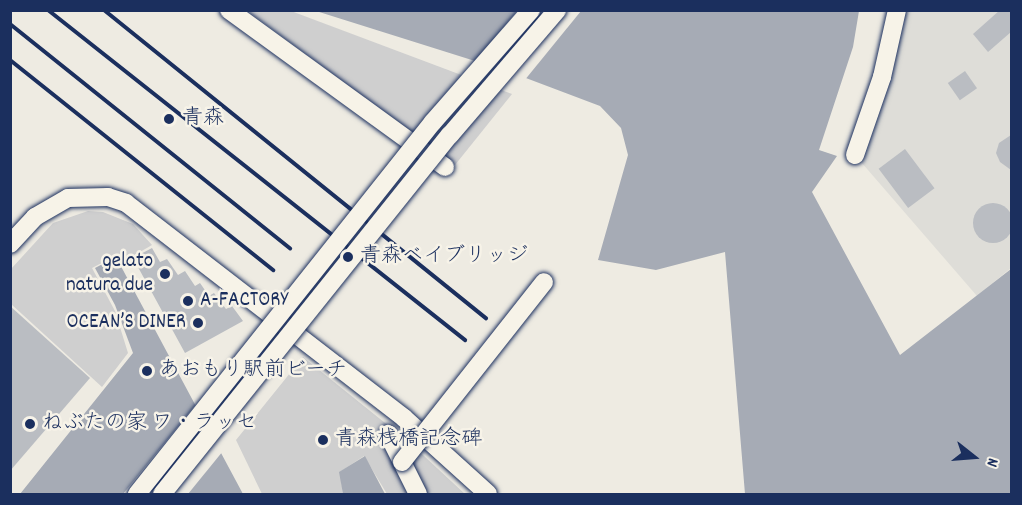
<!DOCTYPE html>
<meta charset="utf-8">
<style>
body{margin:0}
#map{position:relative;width:1022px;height:505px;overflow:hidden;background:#eeebe2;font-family:Dekko,"Klee One",sans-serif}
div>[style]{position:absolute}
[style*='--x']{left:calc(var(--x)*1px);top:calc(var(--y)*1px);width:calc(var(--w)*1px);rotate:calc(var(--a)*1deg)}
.built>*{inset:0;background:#deddd8}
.green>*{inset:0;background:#cfcfcf}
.water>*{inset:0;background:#a6abb5}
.pier>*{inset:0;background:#eeebe2}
.building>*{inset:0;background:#babdc2;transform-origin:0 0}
.round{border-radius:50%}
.roads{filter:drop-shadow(0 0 2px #1b2f5e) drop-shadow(0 0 2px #1b2f5e)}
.minor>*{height:18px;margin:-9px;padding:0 9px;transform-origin:9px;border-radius:9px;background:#f7f3e8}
.rail>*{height:4px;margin:-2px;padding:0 2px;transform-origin:2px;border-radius:2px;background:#1b2f5e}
.bridges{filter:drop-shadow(0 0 2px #1b2f5e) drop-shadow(0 0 2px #1b2f5e)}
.minor-bridge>*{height:18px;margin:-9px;padding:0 9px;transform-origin:9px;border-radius:9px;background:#f7f3e8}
.dots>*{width:16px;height:16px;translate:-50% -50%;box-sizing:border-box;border:3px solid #f7f3e8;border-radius:50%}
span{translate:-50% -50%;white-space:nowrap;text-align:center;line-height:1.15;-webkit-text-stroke:5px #f7f3e8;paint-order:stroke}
.poi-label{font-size:21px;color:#1b2f5e}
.left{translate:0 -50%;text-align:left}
.right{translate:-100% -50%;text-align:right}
.frame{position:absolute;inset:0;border:12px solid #1b2f5e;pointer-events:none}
.north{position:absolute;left:944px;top:427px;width:60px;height:60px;-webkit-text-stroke:4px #f7f3e8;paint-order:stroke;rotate:107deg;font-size:16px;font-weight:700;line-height:24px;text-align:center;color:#1b2f5e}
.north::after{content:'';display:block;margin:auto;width:21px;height:27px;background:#1b2f5e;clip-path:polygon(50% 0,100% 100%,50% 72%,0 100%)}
</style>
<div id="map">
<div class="built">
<div style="clip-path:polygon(897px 11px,1011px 11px,1011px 268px,977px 296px,855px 155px)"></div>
</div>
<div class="green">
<div style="clip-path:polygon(248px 11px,291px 11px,512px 94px,455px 165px)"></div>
<div style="clip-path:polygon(88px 211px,103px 212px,133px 224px,152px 245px,121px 263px,117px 255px,92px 268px,115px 311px,128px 353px,102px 387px,11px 304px,11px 269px,53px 223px)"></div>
<div style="clip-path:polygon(303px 357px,410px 443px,465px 494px,387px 494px,364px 456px,340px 472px,343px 494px,262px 494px,236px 440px)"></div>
</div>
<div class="water">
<div style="clip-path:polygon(316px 11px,859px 11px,853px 47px,819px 150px,837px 156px,812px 192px,900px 355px,1011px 269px,1011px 494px,745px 494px,725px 252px,656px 270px,598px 260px,628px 155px,621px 128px,600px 106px,510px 72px)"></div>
<div style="clip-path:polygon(116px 257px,243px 494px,20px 494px,133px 353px,115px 305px,95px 268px)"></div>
<div style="clip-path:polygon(365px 456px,385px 494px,343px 494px,339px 472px)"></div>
</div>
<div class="pier">
<div style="clip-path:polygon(517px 11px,581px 11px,524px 81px,473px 64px)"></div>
<div style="clip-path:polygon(197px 403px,223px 451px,188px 494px,123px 494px)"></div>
</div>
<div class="building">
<div style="clip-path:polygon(1000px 10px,1011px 10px,1011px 32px,988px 52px,973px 34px)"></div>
<div style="left:965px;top:71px;width:21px;height:21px;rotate:55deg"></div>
<div style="clip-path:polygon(1011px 135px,1011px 170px,1000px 162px,996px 153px,999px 143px)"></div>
<div style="left:905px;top:149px;width:49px;height:33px;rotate:53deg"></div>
<div class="round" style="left:973px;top:203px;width:40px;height:40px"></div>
<div style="clip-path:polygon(152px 248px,160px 262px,167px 259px,178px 275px,185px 271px,195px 286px,200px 283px,209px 296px,214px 293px,226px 309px,232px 306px,243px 321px,185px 353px,133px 258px)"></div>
<div style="clip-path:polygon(10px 306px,90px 378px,10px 471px)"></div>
</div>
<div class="roads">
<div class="minor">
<div style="--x:229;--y:10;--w:267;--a:36"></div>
<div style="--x:855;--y:155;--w:83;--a:-70.9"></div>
<div style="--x:882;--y:77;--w:69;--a:-77.4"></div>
<div style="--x:10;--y:244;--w:37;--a:-47"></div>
<div style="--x:35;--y:217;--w:38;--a:-30"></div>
<div style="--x:68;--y:198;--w:40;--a:-1.4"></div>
<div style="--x:108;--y:197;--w:19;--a:18"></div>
<div style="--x:126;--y:203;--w:351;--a:37.7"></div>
<div style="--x:404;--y:418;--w:113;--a:42.1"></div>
<div style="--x:388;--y:434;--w:67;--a:63.4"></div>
</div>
</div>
<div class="rail">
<div style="--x:48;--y:10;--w:532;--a:38.36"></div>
<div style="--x:104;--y:10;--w:491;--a:38.9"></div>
<div style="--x:10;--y:24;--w:359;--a:38.7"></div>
<div style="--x:10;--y:60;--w:337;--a:38.6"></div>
</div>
<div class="bridges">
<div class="minor-bridge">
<div style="--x:402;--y:462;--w:229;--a:-51.7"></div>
<div style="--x:137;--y:494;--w:475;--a:-51.5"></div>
<div style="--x:433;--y:122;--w:149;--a:-48.8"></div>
<div style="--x:162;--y:494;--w:460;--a:-51.3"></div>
<div style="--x:450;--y:135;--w:165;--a:-49.4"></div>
</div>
</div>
<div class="dots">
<div style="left:169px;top:119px;background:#1b2f5e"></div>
<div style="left:348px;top:257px;background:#1b2f5e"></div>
<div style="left:165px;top:274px;background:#1b2f5e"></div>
<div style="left:188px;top:301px;background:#1b2f5e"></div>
<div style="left:198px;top:323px;background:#1b2f5e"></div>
<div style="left:147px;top:371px;background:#1b2f5e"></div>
<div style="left:30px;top:424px;background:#1b2f5e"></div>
<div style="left:323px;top:440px;background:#1b2f5e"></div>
</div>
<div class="poi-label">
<span class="left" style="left:182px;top:119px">青森</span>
<span class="left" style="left:360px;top:257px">青森ベイブリッジ</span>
<span class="right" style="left:153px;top:274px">gelato<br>natura due</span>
<span class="left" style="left:200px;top:301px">A-FACTORY</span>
<span class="right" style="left:186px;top:323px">OCEAN’S DINER</span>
<span class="left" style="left:159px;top:371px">あおもり駅前ビーチ</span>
<span class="left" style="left:42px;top:424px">ねぶたの家 ワ・ラッセ</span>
<span class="left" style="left:335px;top:440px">青森桟橋記念碑</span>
</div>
<div class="frame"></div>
<div class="north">N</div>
</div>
